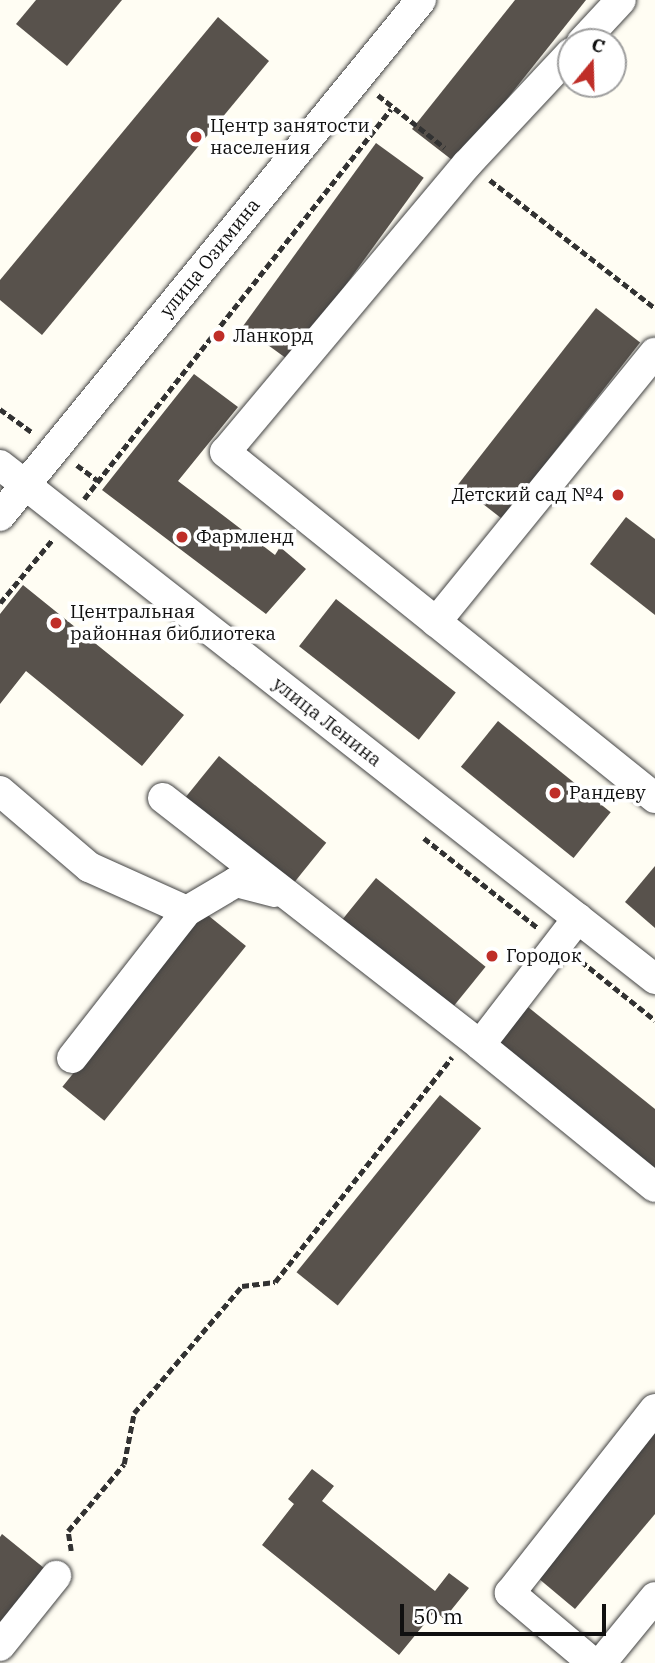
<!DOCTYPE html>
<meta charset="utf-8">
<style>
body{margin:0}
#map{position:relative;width:655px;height:1663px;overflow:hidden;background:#fffdf3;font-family:"IBM Plex Serif",serif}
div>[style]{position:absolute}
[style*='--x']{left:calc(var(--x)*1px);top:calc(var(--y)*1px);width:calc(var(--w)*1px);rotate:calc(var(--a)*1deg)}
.building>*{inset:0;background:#58524c;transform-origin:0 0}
.path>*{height:4.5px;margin-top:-2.25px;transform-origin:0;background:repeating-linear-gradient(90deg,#323232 0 7px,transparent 0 10.5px)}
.roads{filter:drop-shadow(0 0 2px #434343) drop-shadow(0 0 2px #434343)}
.minor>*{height:30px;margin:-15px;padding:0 15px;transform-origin:15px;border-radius:15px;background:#fff}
.dots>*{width:19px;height:19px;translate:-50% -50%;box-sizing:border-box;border:4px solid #fff;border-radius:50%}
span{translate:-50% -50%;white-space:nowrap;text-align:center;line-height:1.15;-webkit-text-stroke:7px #fff;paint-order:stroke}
.poi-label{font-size:19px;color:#101010}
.left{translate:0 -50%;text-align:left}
.right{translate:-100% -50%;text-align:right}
.street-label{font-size:19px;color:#101010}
.north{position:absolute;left:557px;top:28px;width:70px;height:70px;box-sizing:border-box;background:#fff;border:2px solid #9f9f9f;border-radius:50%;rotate:19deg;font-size:19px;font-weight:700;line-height:28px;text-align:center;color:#101010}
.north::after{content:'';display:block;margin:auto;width:24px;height:32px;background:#bf2e28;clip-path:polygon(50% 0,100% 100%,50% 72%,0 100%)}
.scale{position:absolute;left:400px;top:1604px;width:206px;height:32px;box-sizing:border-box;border:4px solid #101010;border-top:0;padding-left:9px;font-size:21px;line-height:24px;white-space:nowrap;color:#101010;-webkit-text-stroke:5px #fff;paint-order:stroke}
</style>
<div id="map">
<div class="building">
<div style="clip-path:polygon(36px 0,122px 0,67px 66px,16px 24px)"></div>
<div style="clip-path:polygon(515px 0,586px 0,456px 163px,412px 129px)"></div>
<div style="clip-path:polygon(218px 17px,269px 61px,42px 335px,0 300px,0 280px)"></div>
<div style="left:376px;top:143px;width:59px;height:227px;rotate:36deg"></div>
<div style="left:596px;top:308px;width:56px;height:224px;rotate:38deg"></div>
<div style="clip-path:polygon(194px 374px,238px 407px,178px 481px,275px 555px,280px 547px,306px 569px,266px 614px,102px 490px)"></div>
<div style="clip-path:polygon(626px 517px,655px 539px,655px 615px,590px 564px)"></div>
<div style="clip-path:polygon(23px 585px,184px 715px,142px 766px,26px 671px,0 704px,0 614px)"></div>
<div style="left:336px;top:599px;width:152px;height:60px;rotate:38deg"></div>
<div style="left:498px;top:721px;width:145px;height:59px;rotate:39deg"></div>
<div style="left:219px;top:756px;width:138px;height:58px;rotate:39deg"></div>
<div style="clip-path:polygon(655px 866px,655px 928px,625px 902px)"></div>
<div style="left:376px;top:878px;width:141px;height:65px;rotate:39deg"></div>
<div style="left:204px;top:912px;width:54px;height:225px;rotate:39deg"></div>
<div style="clip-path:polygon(528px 1007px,655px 1109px,655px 1184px,492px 1053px)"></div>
<div style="left:440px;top:1095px;width:53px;height:228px;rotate:39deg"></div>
<div style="clip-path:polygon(655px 1425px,655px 1514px,575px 1609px,532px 1573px)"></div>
<div style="clip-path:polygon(312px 1469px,334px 1486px,322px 1501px,435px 1591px,449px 1573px,469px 1588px,444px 1619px,435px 1611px,399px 1655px,262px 1545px,294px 1504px,288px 1499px)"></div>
<div style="clip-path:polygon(2px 1534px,44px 1568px,0 1623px,0 1537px)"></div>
</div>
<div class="path">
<div style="--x:378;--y:95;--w:85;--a:38.3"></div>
<div style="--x:490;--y:180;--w:209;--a:37.8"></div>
<div style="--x:0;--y:409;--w:41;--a:36"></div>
<div style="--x:77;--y:465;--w:26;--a:37"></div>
<div style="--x:84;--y:499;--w:496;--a:-51.8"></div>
<div style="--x:0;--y:603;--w:83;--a:-50.4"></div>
<div style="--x:424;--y:838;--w:145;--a:38.3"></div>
<div style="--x:581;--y:961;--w:95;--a:38.6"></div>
<div style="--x:71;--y:1551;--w:20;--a:-99"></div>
<div style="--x:68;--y:1531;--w:87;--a:-50.1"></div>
<div style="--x:124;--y:1464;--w:52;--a:-78.9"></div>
<div style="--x:134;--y:1413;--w:167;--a:-49.6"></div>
<div style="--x:242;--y:1286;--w:33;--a:-7"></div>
<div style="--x:275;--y:1282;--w:286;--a:-51.8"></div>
</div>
<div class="roads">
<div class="minor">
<div style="--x:582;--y:42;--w:57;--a:-47.1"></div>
<div style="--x:571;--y:53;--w:152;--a:133.1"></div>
<div style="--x:467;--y:164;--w:376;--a:130"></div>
<div style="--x:225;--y:452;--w:552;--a:38.82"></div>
<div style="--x:0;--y:465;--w:833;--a:38.12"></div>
<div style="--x:0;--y:516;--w:666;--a:-50.79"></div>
<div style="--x:436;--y:622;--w:347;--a:-50.9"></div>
<div style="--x:0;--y:791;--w:117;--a:40.5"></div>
<div style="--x:89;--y:867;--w:107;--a:24.2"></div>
<div style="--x:187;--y:911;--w:57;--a:-30.6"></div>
<div style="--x:236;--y:882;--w:40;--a:14.4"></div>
<div style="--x:163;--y:798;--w:402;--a:37.9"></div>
<div style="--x:578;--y:918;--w:160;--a:127.7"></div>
<div style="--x:480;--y:1045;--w:225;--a:39.1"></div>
<div style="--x:72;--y:1058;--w:187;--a:-52"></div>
<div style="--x:0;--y:1646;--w:90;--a:-51.3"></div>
<div style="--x:593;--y:1663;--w:109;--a:-139.9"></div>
<div style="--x:510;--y:1593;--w:234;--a:-51.8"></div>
<div style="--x:601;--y:1663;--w:85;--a:-50.7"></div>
</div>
</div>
<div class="dots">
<div style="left:196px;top:137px;background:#bf2e28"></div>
<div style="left:219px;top:336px;background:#bf2e28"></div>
<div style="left:618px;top:495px;background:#bf2e28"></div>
<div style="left:182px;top:537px;background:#bf2e28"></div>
<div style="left:56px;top:623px;background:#bf2e28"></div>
<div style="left:555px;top:793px;background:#bf2e28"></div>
<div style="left:492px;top:956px;background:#bf2e28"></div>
</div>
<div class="poi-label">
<span class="left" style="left:210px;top:137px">Центр занятости<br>населения</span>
<span class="left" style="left:233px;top:336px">Ланкорд</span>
<span class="right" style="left:604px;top:495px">Детский сад №4</span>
<span class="left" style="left:196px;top:537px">Фармленд</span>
<span class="left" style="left:70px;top:623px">Центральная<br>районная библиотека</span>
<span class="left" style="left:569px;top:793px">Рандеву</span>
<span class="left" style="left:506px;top:956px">Городок</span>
</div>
<div class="street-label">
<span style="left:210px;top:258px;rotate:-51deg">улица Озимина</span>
<span style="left:327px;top:722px;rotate:38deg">улица Ленина</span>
</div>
<div class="north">С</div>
<div class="scale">50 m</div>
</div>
